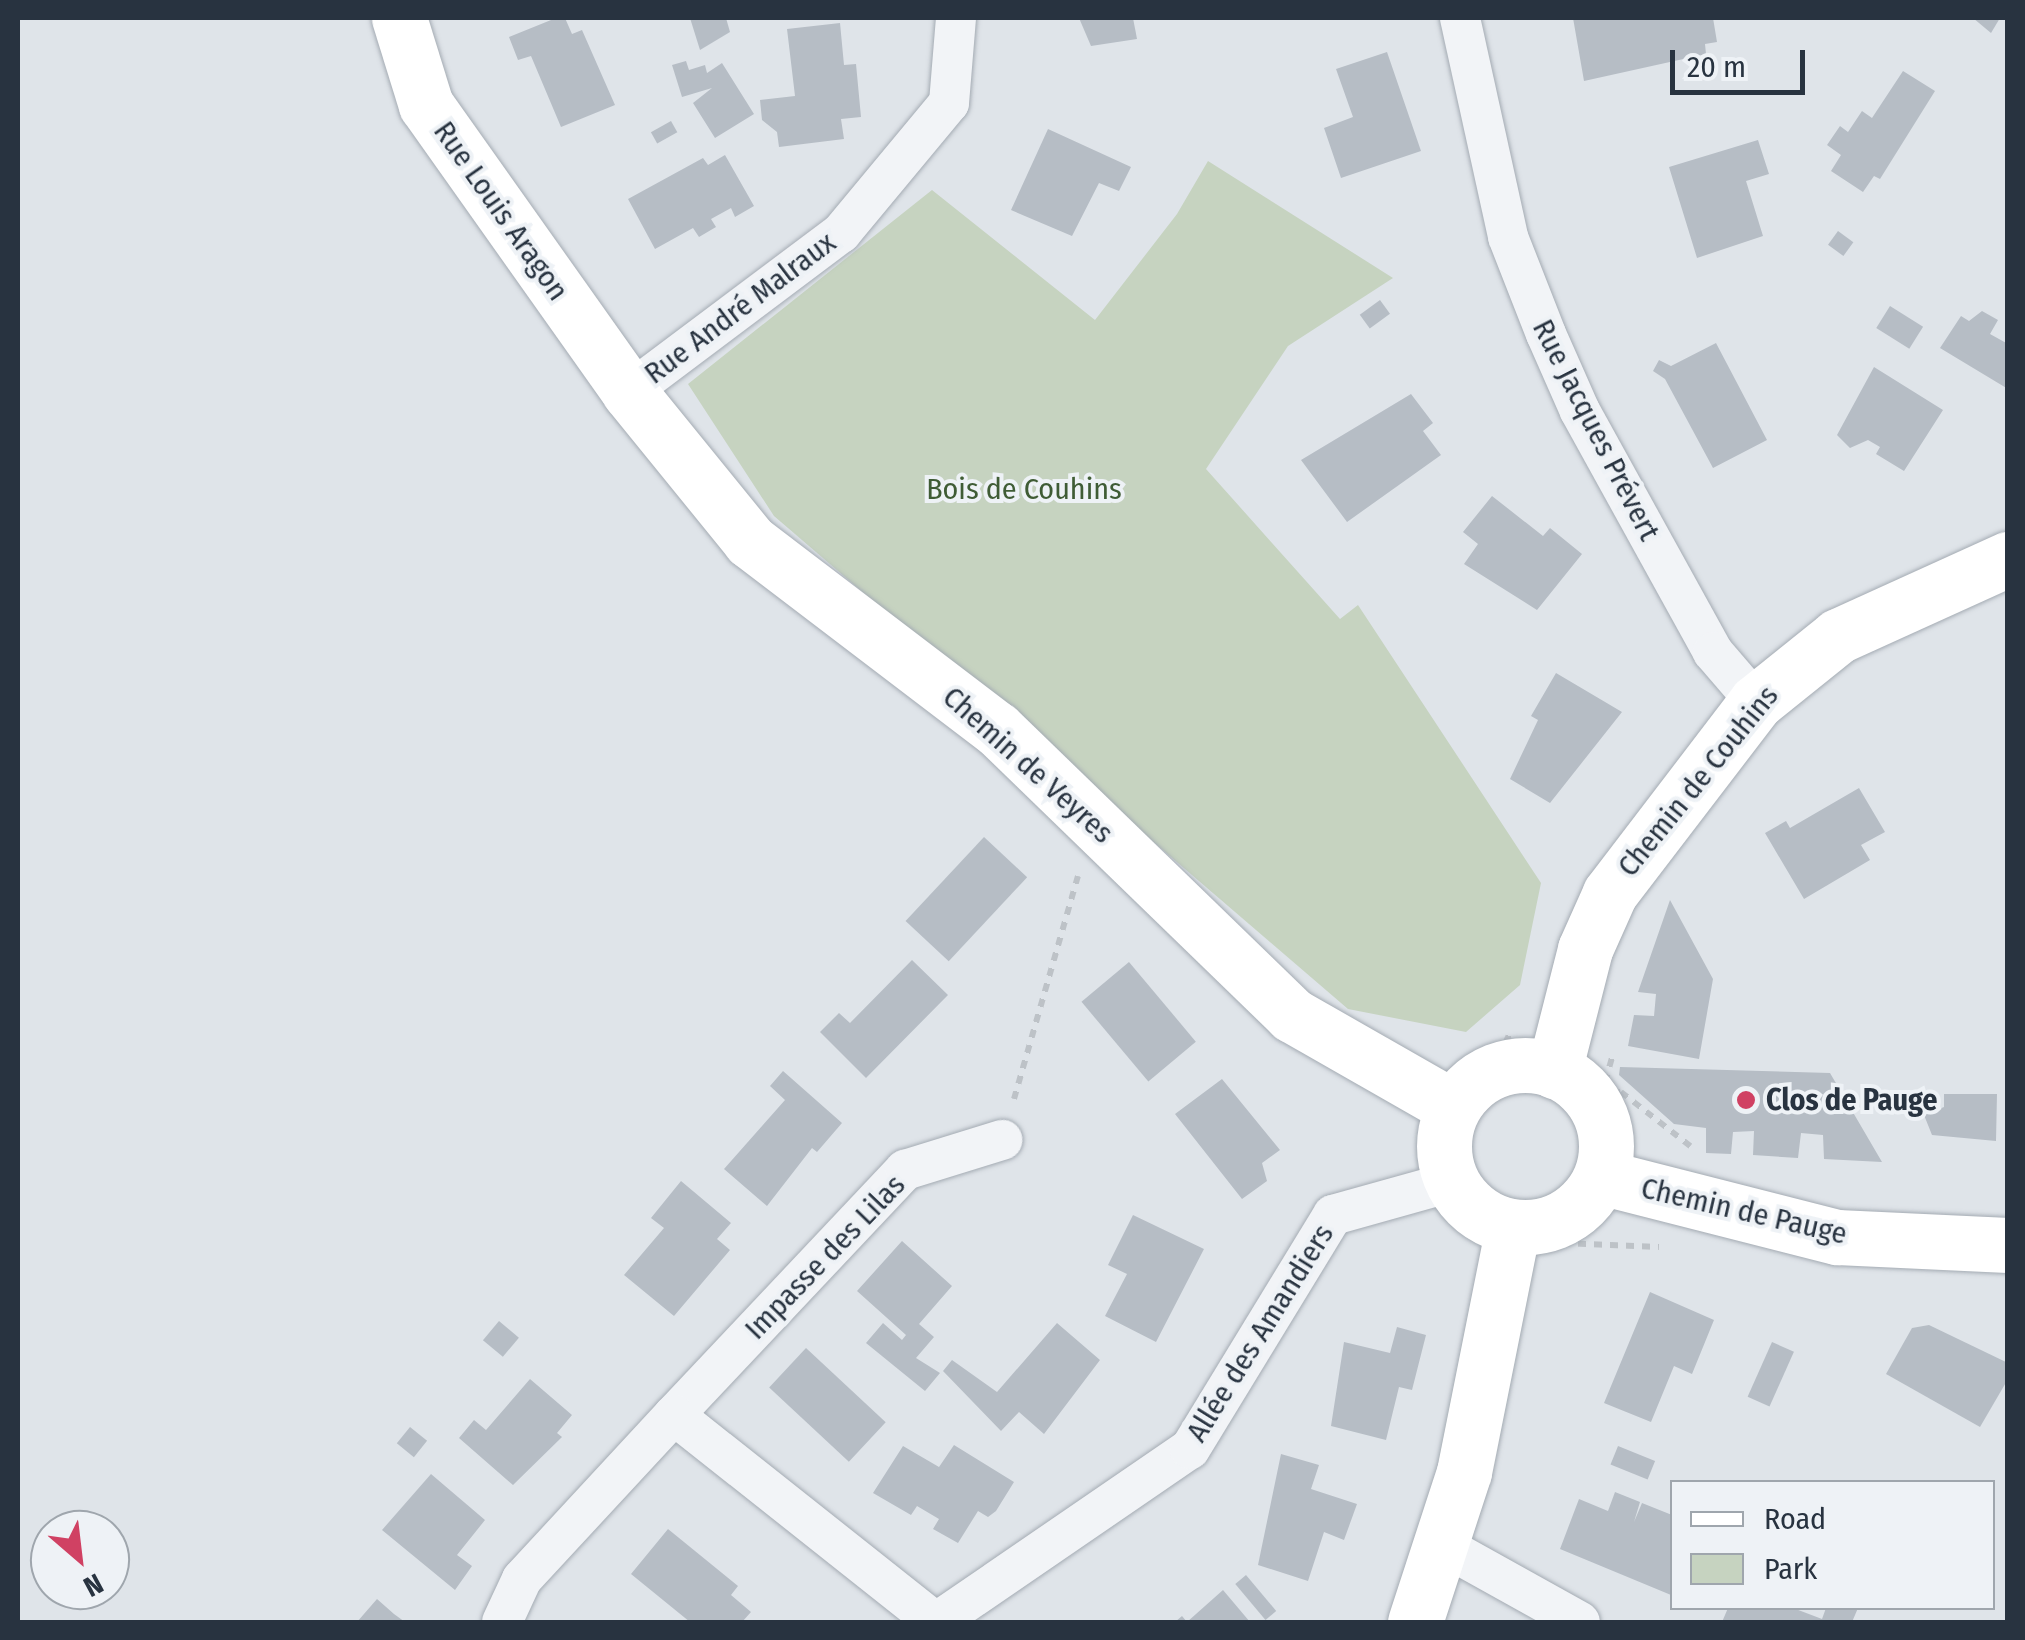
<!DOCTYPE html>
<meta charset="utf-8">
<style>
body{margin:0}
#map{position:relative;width:2025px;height:1640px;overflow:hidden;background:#dfe4e9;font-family:"Fira Sans Condensed",sans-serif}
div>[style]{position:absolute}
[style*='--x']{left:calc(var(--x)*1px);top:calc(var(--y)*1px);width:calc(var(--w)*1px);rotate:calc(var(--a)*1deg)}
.green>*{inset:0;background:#c6d3c0}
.building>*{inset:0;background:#b6bdc5;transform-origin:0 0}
.path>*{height:6px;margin-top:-3px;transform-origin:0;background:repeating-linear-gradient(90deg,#bdc2c7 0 8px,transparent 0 16px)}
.roads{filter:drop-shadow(0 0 2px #a4abb3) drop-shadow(0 0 2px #a4abb3)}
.street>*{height:40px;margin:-20px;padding:0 20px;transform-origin:20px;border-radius:20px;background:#f2f4f7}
.secondary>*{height:55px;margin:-27.5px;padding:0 27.5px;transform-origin:27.5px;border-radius:27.5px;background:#fff}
.secondary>.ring{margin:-27.5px;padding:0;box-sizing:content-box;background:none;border:55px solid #fff;border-radius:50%}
.dots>*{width:28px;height:28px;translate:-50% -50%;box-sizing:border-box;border:5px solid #eef2f6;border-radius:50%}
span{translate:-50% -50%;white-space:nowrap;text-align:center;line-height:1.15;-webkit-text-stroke:8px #eef2f6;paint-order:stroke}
.street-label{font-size:30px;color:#283340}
.park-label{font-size:30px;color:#3f5c35}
.poi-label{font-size:30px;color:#283340;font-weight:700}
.left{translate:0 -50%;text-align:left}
.frame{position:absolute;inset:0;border:20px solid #283340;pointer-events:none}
.legend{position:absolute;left:1670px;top:1480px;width:325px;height:130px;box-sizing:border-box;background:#eef2f6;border:2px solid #9fa6ad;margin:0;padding:12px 18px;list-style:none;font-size:30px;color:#283340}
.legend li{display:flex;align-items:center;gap:20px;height:50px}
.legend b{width:50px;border:2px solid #9fa6ad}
.north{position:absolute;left:30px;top:1510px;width:100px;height:100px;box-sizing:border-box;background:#eef2f6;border:2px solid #9fa6ad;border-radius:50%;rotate:152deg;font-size:28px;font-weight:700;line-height:40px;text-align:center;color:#283340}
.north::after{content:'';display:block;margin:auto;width:35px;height:45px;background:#d04163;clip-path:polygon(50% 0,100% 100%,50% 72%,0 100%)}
.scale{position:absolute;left:1670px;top:50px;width:135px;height:45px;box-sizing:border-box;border:5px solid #283340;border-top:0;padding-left:12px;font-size:30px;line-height:35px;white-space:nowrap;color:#283340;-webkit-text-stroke:8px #eef2f6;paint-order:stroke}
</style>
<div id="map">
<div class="green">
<div style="clip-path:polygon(1208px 161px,1393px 278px,1288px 346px,1206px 469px,1340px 619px,1358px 605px,1541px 883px,1520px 985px,1466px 1032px,1348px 1009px,774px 516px,688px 384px,932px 190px,1095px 320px,1177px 214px)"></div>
</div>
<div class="building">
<div style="clip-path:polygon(556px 18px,565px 18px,572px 34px,582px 30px,615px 105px,561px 127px,531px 56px,518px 60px,509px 37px)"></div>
<div style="clip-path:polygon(690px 18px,726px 18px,730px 32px,700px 50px)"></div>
<div style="clip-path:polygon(1079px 18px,1133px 18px,1137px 39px,1091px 46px)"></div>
<div style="clip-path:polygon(1573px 18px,1713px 18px,1717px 42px,1705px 44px,1706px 54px,1584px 81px)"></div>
<div style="clip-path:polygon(1973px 18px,2000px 18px,1991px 33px)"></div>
<div style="clip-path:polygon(840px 23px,844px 65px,856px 64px,861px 117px,841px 119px,844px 139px,779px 147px,777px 132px,762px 120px,760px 100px,795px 96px,787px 29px)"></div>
<div style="clip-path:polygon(1387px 52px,1421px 151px,1341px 178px,1324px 128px,1353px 117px,1336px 69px)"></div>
<div style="clip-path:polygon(686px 61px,689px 70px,705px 65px,707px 73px,722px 63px,754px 114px,715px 138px,693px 103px,712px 88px,682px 97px,672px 65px)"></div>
<div style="clip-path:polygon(1903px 71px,1935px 91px,1880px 179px,1874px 176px,1863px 192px,1831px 171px,1841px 155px,1827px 145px,1840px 126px,1848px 132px,1862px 111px,1872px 118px)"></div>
<div style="left:671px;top:121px;width:13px;height:23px;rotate:61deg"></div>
<div style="clip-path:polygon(1048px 129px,1131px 167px,1119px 191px,1099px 183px,1072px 236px,1011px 210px)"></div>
<div style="clip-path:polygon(1758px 140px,1769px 174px,1746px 181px,1763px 236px,1697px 258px,1669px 167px)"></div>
<div style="clip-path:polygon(725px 155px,754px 206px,735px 217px,731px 208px,711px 219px,716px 227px,699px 237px,693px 228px,655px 249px,628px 199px,703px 158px,708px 165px)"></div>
<div style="left:1838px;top:231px;width:19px;height:17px;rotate:36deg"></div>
<div style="left:1380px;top:300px;width:17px;height:25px;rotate:54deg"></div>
<div style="left:1890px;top:306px;width:39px;height:26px;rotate:32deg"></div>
<div style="clip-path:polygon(1982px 311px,1998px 320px,1990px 334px,2008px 344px,2008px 389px,1940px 348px,1961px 316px,1969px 321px)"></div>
<div style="clip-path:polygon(1716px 343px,1767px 440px,1713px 468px,1665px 379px,1653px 371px,1659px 360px,1671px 366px)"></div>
<div style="clip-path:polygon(1874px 367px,1943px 410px,1904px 471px,1876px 454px,1880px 447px,1868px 440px,1850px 448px,1837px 435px)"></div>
<div style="clip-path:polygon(1411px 394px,1433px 423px,1423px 431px,1441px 455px,1347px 522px,1301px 460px)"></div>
<div style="clip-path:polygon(1492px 496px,1543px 536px,1550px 528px,1582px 554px,1537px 610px,1464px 564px,1478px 544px,1463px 532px)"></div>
<div style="clip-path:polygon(1556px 673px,1622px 712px,1550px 803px,1510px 779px,1538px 720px,1531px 716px)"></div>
<div style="clip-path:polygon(1859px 788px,1885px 832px,1861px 845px,1870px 860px,1804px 899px,1765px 833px,1786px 821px,1790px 828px)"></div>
<div style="left:984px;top:837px;width:59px;height:115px;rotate:43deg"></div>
<div style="clip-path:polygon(1670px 900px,1713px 979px,1699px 1059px,1628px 1046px,1634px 1015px,1654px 1016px,1656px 994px,1638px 992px)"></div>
<div style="clip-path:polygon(912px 960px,948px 995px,866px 1078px,820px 1032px,839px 1013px,850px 1023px)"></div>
<div style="left:1129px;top:962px;width:104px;height:62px;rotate:50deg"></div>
<div style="clip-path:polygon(1620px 1067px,1830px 1073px,1882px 1162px,1824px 1159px,1823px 1135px,1801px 1133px,1798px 1158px,1753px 1155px,1754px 1131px,1733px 1132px,1731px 1154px,1706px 1153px,1706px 1128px,1674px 1124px,1619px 1075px)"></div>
<div style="clip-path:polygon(783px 1071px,842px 1123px,817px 1152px,812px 1148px,767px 1206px,724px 1169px,785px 1100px,770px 1086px)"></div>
<div style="clip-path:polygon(1222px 1079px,1280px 1150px,1262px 1163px,1267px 1181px,1242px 1199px,1175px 1114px)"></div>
<div style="clip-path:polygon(1944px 1094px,1997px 1094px,1996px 1141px,1932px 1135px,1924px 1115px,1944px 1107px)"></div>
<div style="clip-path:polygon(681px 1181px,731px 1223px,717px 1239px,730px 1250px,674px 1316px,624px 1275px,664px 1228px,651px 1218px)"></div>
<div style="clip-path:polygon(1133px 1215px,1204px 1249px,1156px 1342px,1105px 1316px,1127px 1274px,1108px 1265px)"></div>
<div style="clip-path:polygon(902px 1241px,952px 1286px,919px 1324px,934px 1337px,916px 1358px,940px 1373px,925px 1391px,866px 1343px,883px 1323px,902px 1340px,906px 1335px,857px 1291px)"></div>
<div style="clip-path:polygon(1650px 1292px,1714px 1320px,1692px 1374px,1674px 1366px,1651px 1422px,1604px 1403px)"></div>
<div style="left:499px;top:1321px;width:26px;height:25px;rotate:40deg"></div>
<div style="clip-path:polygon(1057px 1323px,1100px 1360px,1044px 1434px,1019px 1412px,1001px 1431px,943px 1371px,952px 1360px,997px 1392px)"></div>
<div style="clip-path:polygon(1929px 1325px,2008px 1363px,2008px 1379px,1980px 1427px,1886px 1374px,1912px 1328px)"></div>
<div style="clip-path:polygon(1397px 1327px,1426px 1335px,1412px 1390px,1399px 1387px,1386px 1440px,1331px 1426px,1344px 1342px,1390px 1353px)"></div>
<div style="left:1772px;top:1342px;width:24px;height:60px;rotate:24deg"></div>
<div style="left:806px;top:1348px;width:109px;height:54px;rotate:43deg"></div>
<div style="clip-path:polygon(530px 1379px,572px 1415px,557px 1433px,562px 1437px,513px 1485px,459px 1438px,474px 1420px,486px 1430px)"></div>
<div style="left:410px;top:1427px;width:22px;height:21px;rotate:39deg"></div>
<div style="clip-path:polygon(954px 1445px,1014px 1482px,996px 1511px,988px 1517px,978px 1511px,958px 1543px,933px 1529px,939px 1519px,917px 1506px,911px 1515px,873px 1493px,903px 1446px,939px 1467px)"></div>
<div style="left:1618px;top:1446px;width:40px;height:20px;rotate:22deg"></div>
<div style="clip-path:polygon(1281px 1454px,1319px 1465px,1311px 1489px,1357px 1504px,1344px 1540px,1324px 1532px,1308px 1581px,1258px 1565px)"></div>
<div style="clip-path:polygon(431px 1474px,485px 1520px,457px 1555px,472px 1566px,455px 1590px,382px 1530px)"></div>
<div style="clip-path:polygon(1615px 1492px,1640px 1502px,1634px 1522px,1642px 1503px,1672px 1515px,1671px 1595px,1560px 1549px,1579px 1499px,1608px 1511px)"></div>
<div style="clip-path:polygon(668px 1529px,738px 1586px,731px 1595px,751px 1612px,742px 1622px,690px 1622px,631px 1574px)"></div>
<div style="left:1246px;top:1575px;width:47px;height:14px;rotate:50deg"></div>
<div style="clip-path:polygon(1223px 1590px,1250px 1622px,1175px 1622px,1182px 1616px,1187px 1622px)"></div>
<div style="clip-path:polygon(377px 1599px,394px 1614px,405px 1622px,357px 1622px)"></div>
<div style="clip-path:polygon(1728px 1608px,1793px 1608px,1822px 1619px,1826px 1608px,1858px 1608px,1852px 1622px,1722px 1622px)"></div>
</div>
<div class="path">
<div style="--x:1492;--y:1072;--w:41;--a:-65.3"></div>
<div style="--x:1605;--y:1082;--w:26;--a:-74"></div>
<div style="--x:1597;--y:1097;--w:25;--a:-12"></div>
<div style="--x:1621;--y:1092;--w:88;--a:38"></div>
<div style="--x:1014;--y:1099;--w:232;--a:-74"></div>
<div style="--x:1562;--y:1243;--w:97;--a:2.4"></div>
</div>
<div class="roads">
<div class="street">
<div style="--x:1460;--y:18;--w:224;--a:77.6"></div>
<div style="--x:1508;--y:237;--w:104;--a:68.6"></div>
<div style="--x:1546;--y:334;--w:84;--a:66.2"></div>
<div style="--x:1580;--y:411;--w:275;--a:61.1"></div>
<div style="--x:1713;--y:652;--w:66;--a:49.3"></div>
<div style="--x:629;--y:392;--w:265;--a:-36.9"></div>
<div style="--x:841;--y:233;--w:169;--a:-50.3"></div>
<div style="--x:949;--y:103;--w:85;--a:-85.3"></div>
<div style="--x:674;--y:1415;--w:337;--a:-46.7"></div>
<div style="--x:905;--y:1170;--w:102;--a:-17.2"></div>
<div style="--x:1440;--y:1544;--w:160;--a:29.1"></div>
<div style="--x:502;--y:1622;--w:47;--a:-65.1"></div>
<div style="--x:522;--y:1579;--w:224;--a:-47.2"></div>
<div style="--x:674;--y:1415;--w:333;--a:38.4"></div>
<div style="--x:937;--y:1622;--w:306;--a:-34.4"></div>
<div style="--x:1190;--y:1449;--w:274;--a:-58.6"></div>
<div style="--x:1333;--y:1215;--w:123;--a:-15.6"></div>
</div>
<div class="secondary">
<div style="--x:399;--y:18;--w:91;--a:72.8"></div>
<div style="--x:426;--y:105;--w:352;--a:54.7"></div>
<div style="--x:629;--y:392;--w:192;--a:50.9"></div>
<div style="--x:750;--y:541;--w:310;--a:37.3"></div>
<div style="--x:997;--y:729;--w:411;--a:44.1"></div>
<div style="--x:1292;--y:1015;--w:185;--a:29.7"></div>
<div class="ring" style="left:1444px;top:1065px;width:107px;height:107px"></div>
<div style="--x:1554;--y:1071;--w:126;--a:-75.7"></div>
<div style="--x:1585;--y:949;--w:61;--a:-65.9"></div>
<div style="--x:1610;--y:893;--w:240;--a:-52.6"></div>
<div style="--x:1756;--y:702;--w:105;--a:-38.8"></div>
<div style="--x:1838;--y:636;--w:187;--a:-24.4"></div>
<div style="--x:1601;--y:1177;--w:244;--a:14.3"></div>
<div style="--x:1837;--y:1237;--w:171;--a:2.7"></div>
<div style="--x:1415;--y:1622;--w:158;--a:-71.9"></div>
<div style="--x:1464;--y:1472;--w:250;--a:-78.7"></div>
</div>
</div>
<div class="dots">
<div style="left:1746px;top:1100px;background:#d04163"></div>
</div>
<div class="street-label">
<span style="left:501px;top:211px;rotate:55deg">Rue Louis Aragon</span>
<span style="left:740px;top:308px;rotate:-37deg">Rue André Malraux</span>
<span style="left:1596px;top:430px;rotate:63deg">Rue Jacques Prévert</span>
<span style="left:1028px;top:765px;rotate:42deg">Chemin de Veyres</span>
<span style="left:1698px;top:781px;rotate:-51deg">Chemin de Couhins</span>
<span style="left:1744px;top:1211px;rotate:13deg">Chemin de Pauge</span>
<span style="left:825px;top:1257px;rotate:-46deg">Impasse des Lilas</span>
<span style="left:1260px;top:1333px;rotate:-58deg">Allée des Amandiers</span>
</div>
<div class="park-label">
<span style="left:1024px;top:489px">Bois de Couhins</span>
</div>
<div class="poi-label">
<span class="left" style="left:1766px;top:1100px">Clos de Pauge</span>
</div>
<div class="frame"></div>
<ul class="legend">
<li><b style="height:12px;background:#fff"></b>Road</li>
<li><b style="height:28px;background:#c6d3c0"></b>Park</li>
</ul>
<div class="north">N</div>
<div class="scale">20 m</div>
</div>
